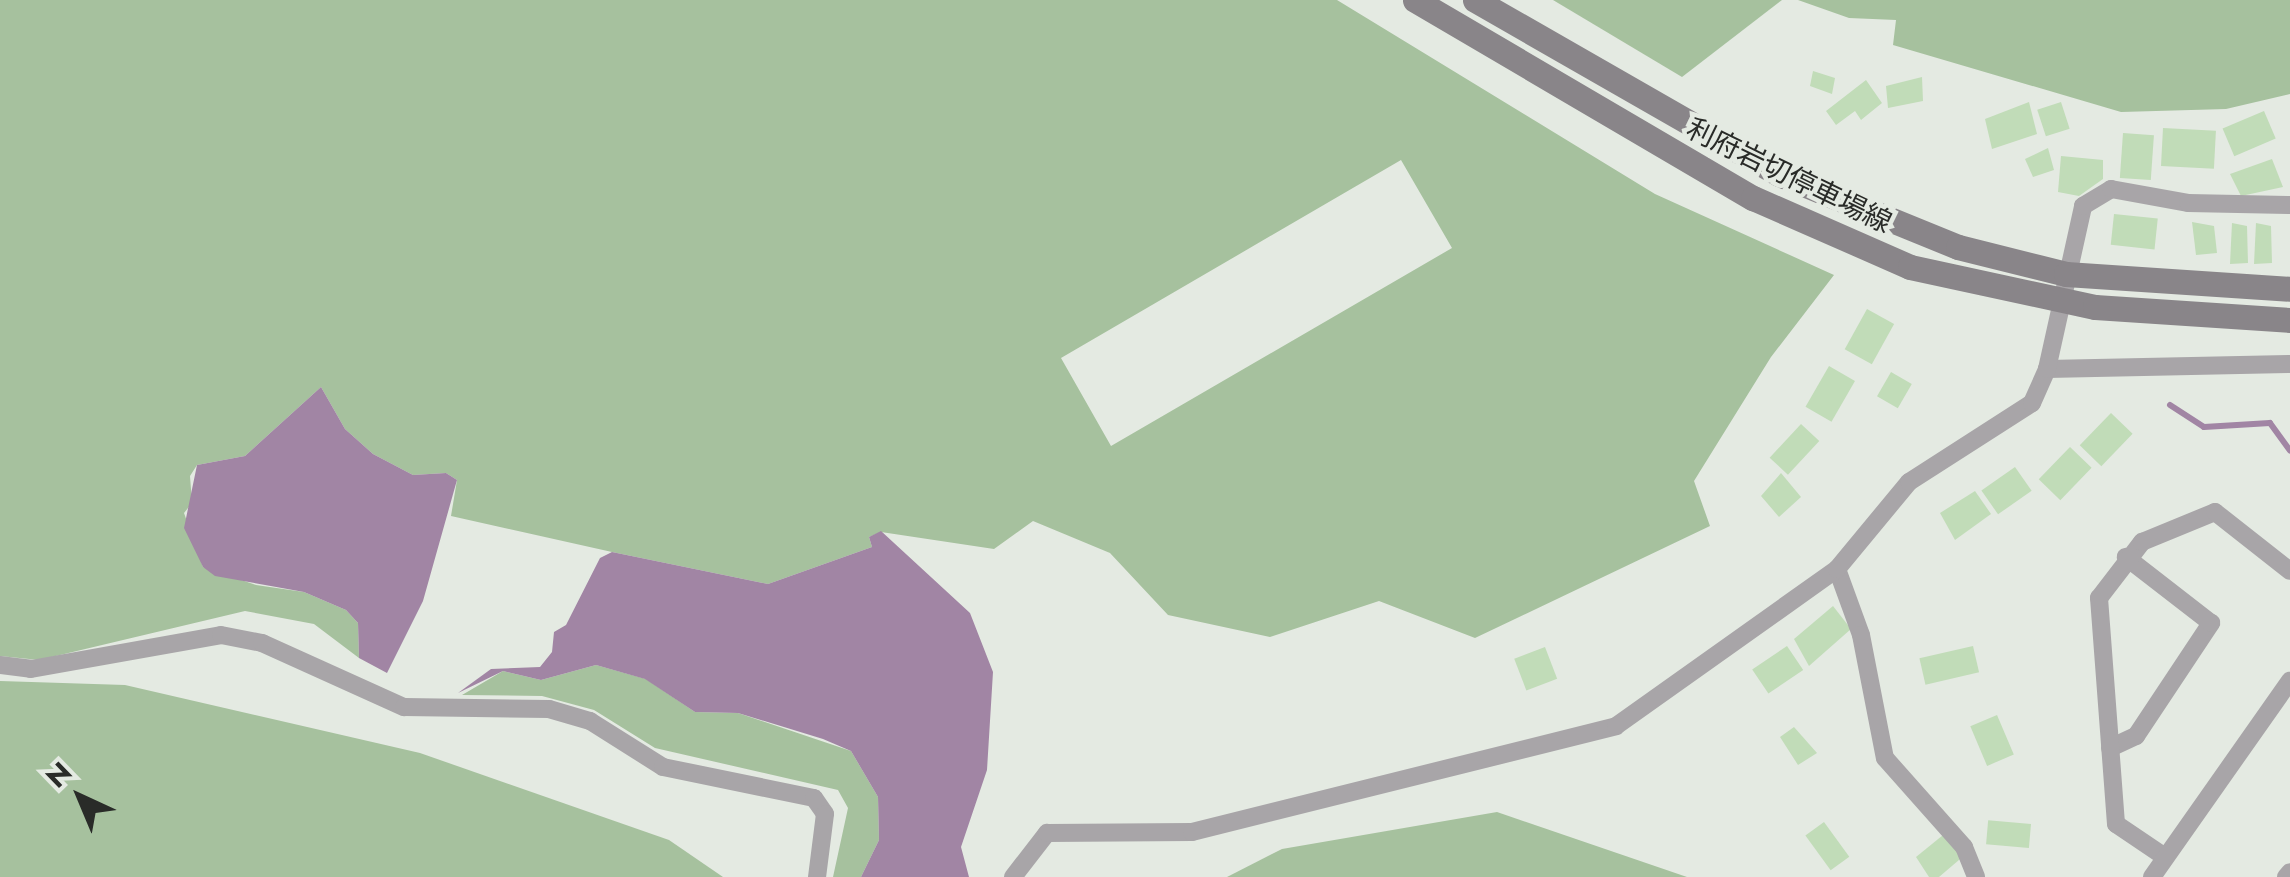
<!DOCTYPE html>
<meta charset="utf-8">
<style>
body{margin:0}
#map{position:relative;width:2290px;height:877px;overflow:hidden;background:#e4eae2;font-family:Jost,"Noto Sans JP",sans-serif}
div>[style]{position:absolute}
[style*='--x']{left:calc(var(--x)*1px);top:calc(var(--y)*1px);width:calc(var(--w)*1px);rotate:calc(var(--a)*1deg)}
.forest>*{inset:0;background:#a6c19e}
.water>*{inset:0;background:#a185a4}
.stream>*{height:6px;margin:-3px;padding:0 3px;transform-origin:3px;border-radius:3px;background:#a185a4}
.building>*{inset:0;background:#c1dcb8;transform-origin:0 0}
.street>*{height:18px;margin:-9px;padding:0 9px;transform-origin:9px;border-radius:9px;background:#a8a5a8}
.secondary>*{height:25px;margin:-12.5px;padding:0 12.5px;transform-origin:12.5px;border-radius:12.5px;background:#898589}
span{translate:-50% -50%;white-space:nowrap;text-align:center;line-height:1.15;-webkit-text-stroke:9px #e4eae2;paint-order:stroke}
.street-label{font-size:28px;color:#292b28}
.north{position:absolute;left:30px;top:747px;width:100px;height:100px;-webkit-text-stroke:8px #e4eae2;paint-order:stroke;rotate:316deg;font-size:28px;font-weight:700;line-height:40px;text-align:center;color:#292b28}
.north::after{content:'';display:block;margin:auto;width:35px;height:45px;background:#292b28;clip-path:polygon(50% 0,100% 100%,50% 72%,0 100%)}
</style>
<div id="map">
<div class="forest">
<div style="clip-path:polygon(evenodd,0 0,1337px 0,1655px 194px,1834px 275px,1771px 357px,1694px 481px,1710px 526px,1475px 638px,1379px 601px,1270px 637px,1168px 615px,1110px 553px,1033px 521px,994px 549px,881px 532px,869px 537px,872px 547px,768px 584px,612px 552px,451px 516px,457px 480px,446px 473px,413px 475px,373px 454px,345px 429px,321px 387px,245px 456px,197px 465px,190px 476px,192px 503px,184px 513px,203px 567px,256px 585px,304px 592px,346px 610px,358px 623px,359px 658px,314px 624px,245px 611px,39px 660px,0 656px,0 0,1401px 160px,1452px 248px,1111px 446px,1061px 358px,1401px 160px)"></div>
<div style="clip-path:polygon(1553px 0,1782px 0,1682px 77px)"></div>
<div style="clip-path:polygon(1798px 0,2290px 0,2290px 94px,2226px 109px,2121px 112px,1893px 45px,1896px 20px,1849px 18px)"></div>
<div style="clip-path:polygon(596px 665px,646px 679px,695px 712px,738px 713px,851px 751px,878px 797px,879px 840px,861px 877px,833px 877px,848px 808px,838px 790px,655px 748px,594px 710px,542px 696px,462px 695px,503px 671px,541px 680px)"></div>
<div style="clip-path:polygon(0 681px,125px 685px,420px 753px,669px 840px,723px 877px,0 877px)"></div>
<div style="clip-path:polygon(1497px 812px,1687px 877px,1227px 877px,1282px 849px)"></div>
</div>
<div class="water">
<div style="clip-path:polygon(321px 387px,345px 429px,373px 454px,413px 475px,446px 473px,457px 480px,423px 601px,387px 673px,359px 658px,358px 623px,346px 610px,304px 592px,215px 576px,203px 567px,184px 528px,197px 465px,245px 456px)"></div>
<div style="clip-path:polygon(881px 531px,970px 613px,993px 672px,987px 770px,961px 847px,969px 877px,861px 877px,879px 840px,878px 797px,851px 751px,823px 739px,738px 713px,695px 712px,645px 679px,596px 665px,541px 680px,503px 671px,458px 693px,491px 669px,540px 667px,552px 652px,554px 632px,566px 625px,600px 558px,612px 552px,768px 584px,872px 547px,869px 537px)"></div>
</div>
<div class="stream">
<div style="--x:2170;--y:405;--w:40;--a:32.9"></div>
<div style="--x:2204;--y:427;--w:66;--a:-3.5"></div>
<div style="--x:2270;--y:423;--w:34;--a:54"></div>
</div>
<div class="building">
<div style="clip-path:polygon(1813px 71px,1835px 78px,1832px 94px,1810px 86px)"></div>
<div style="clip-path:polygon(1922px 77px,1923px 101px,1888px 108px,1886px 86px)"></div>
<div style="clip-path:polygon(1866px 80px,1882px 103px,1861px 120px,1855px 111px,1836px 125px,1826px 111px)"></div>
<div style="clip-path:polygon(2029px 102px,2037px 134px,1992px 149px,1985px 119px)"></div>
<div style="left:2061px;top:102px;width:28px;height:25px;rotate:72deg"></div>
<div style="left:2264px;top:111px;width:30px;height:45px;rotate:67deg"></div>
<div style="left:2163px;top:128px;width:53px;height:38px;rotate:3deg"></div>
<div style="left:2123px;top:133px;width:31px;height:45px;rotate:4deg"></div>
<div style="clip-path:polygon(2048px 148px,2054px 170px,2033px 177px,2025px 159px)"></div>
<div style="clip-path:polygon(2061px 156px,2103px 160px,2103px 179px,2079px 196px,2058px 192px)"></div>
<div style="clip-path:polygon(2272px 159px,2283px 187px,2241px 196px,2230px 174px)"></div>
<div style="left:2114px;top:214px;width:44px;height:31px;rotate:6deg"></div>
<div style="clip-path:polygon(2192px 222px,2214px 226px,2217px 253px,2196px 255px)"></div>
<div style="clip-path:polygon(2232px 223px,2247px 226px,2248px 263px,2230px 264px)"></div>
<div style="clip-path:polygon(2256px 223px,2271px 226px,2272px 263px,2254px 264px)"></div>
<div style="left:1867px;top:309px;width:31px;height:46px;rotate:29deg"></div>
<div style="left:1829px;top:366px;width:30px;height:47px;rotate:30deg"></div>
<div style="left:1891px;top:372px;width:24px;height:28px;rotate:30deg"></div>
<div style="left:2111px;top:413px;width:30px;height:45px;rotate:44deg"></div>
<div style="left:1801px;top:424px;width:25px;height:46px;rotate:43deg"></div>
<div style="left:2070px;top:447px;width:30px;height:45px;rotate:44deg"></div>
<div style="left:2015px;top:467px;width:29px;height:41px;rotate:55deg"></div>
<div style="clip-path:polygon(1781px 473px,1801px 497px,1779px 517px,1761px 496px)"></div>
<div style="clip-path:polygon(1975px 491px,1991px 514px,1955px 540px,1940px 513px)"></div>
<div style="clip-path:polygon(1833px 606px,1851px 629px,1809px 666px,1794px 639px)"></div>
<div style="left:1787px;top:646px;width:29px;height:42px;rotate:56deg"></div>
<div style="left:1973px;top:646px;width:27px;height:55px;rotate:77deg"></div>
<div style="left:1545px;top:647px;width:34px;height:33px;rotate:69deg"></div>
<div style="left:1997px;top:715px;width:43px;height:29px;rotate:67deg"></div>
<div style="clip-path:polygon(1794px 727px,1817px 753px,1798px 765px,1780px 737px)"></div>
<div style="left:1824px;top:822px;width:43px;height:23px;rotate:54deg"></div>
<div style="left:2031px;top:824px;width:24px;height:43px;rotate:95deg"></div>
<div style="clip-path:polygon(1948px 831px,1966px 854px,1939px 877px,1929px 877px,1916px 857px)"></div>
</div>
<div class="street">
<div style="--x:2047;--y:369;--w:243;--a:-1.2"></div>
<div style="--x:1837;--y:569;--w:70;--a:70"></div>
<div style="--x:1861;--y:635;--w:125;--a:79"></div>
<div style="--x:1885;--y:758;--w:119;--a:48.4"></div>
<div style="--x:1964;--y:847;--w:32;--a:68"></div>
<div style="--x:0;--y:665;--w:31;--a:7"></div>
<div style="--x:31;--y:669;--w:193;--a:-10.1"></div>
<div style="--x:221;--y:635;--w:42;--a:11"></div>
<div style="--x:262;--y:643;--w:156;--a:24.3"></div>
<div style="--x:404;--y:707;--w:145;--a:0.8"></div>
<div style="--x:549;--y:709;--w:43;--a:16.3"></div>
<div style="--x:590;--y:721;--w:86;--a:32.2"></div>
<div style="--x:663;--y:767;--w:154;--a:11.6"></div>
<div style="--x:814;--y:798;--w:19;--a:55"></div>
<div style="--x:825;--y:814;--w:64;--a:97.2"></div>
<div style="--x:2110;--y:748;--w:29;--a:-25"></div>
<div style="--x:2136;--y:736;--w:136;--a:-56.4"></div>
<div style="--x:2211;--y:623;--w:108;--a:-142.2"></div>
<div style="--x:2165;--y:857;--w:59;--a:-146"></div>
<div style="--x:2116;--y:824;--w:227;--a:-94.3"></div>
<div style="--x:2099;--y:598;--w:71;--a:-52.5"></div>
<div style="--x:2142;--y:542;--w:79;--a:-22.3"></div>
<div style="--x:2215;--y:512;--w:95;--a:38.2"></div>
<div style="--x:1013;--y:877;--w:56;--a:-52.3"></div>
<div style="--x:1047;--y:833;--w:145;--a:-0.4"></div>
<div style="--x:1192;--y:832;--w:437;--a:-14"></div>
<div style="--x:1616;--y:726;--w:271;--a:-35.4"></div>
<div style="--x:1837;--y:569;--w:113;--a:-50.4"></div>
<div style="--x:1909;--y:482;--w:146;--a:-32.7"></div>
<div style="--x:2032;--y:403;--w:37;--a:-66"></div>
<div style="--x:2047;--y:369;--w:167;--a:-77.5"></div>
<div style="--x:2083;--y:206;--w:33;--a:-31"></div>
<div style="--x:2111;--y:189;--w:78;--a:10.3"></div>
<div style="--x:2188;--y:203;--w:102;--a:1.1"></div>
<div style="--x:2152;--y:877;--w:240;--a:-54.9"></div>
<div style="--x:2286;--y:877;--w:6;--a:-51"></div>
</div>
<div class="secondary">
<div style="--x:1415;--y:0;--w:392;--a:30.4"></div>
<div style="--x:1753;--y:198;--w:171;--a:23.7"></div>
<div style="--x:1910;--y:267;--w:189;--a:12.2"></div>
<div style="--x:2095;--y:307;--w:195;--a:3.8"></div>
<div style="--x:1475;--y:0;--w:350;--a:29.8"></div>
<div style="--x:1779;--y:174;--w:193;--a:22.2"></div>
<div style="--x:1958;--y:247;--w:111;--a:14"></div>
<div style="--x:2066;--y:274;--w:225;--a:3.8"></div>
</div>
<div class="street-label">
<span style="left:1789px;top:176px;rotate:26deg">利府岩切停車場線</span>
</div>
<div class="north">N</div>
</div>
